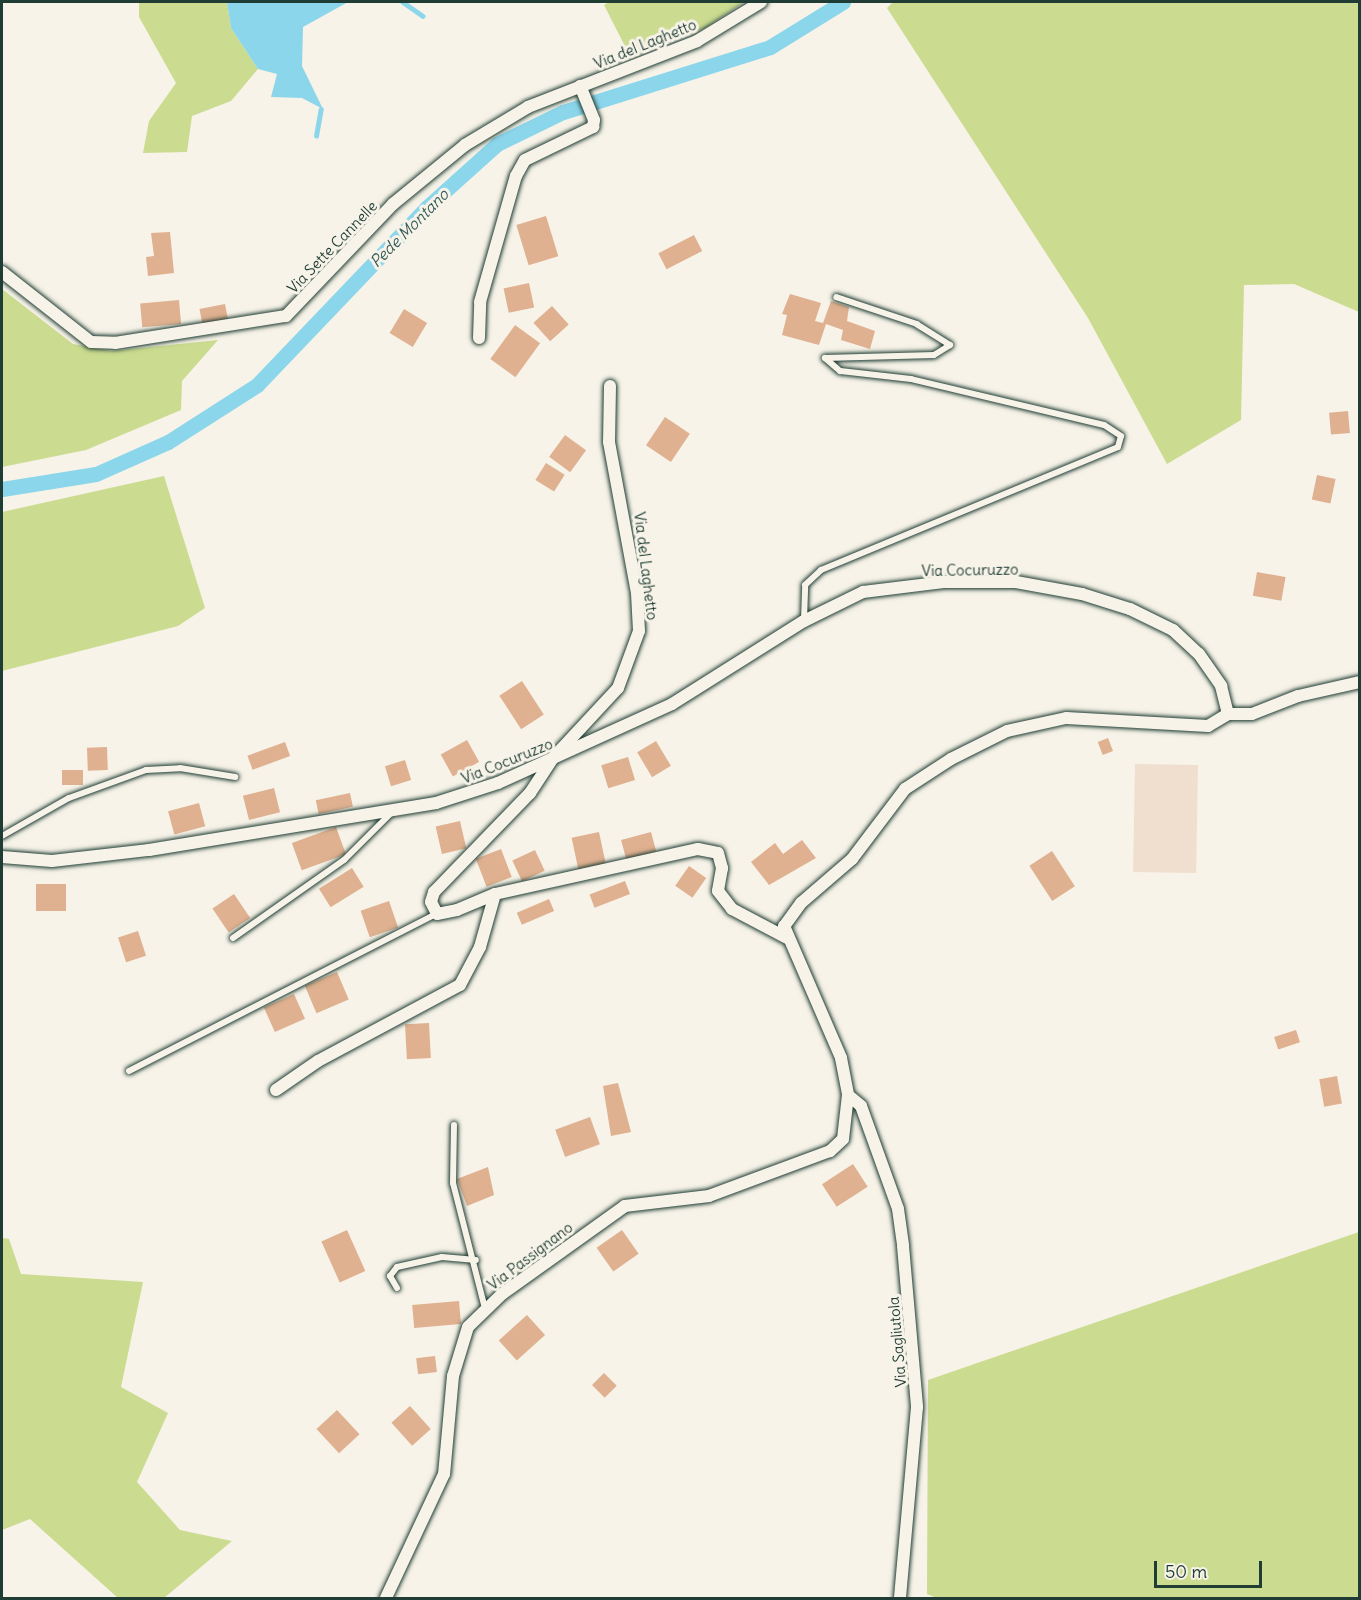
<!DOCTYPE html>
<style>
body{margin:0}
#map{position:relative;width:1361px;height:1600px;overflow:hidden;background:#f7f3e8;font-family:Delius,sans-serif}
div>[style]{position:absolute}
[style*='--x']{left:calc(var(--x)*1px);top:calc(var(--y)*1px);width:calc(var(--w)*1px);rotate:calc(var(--a)*1deg)}
.built>*{inset:0;background:#f0dfce;transform-origin:0 0}
.green>*{inset:0;background:#cbdb90}
.water>*{inset:0;background:#8bd6eb}
.stream>*{height:4.5px;margin:-2.25px;padding:0 2.25px;transform-origin:2.25px;border-radius:2.25px;background:#8bd6eb}
.canal>*{height:15px;margin:-7.5px;padding:0 7.5px;transform-origin:7.5px;border-radius:7.5px;background:#8bd6eb}
.building>*{inset:0;background:#dfb190;transform-origin:0 0}
.roads{filter:drop-shadow(0 0 2px #1f3d34) drop-shadow(0 0 2px #1f3d34)}
.service>*{height:6px;margin:-3px;padding:0 3px;transform-origin:3px;border-radius:3px;background:#f7f3e8}
.minor>*{height:12px;margin:-6px;padding:0 6px;transform-origin:6px;border-radius:6px;background:#f7f3e8}
span{translate:-50% -50%;white-space:nowrap;text-align:center;line-height:1.15;-webkit-text-stroke:6px #f7f3e8;paint-order:stroke}
.street-label{font-size:15px;color:#1f3d34}
.water-label{font-size:16px;color:#355c59;font-style:italic}
.frame{position:absolute;inset:0;border:3px solid #1f3d34;pointer-events:none}
.scale{position:absolute;left:1154px;top:1561px;width:108px;height:27px;box-sizing:border-box;border:3px solid #1f3d34;border-top:0;padding-left:8px;font-size:18px;line-height:21px;white-space:nowrap;color:#1f3d34;-webkit-text-stroke:4px #f7f3e8;paint-order:stroke}
</style>
<div id="map">
<div class="built">
<div style="left:1135px;top:764px;width:63px;height:108px;rotate:1deg"></div>
</div>
<div class="green">
<div style="clip-path:polygon(139px 2px,227px 2px,231px 28px,258px 69px,231px 101px,192px 116px,187px 152px,143px 153px,149px 121px,176px 83px,139px 17px)"></div>
<div style="clip-path:polygon(609px 2px,744px 2px,705px 28px,630px 56px,604px 5px)"></div>
<div style="clip-path:polygon(893px 2px,1359px 2px,1359px 312px,1294px 284px,1244px 285px,1241px 420px,1167px 464px,1088px 318px,887px 8px)"></div>
<div style="clip-path:polygon(2px 289px,73px 344px,112px 351px,218px 340px,182px 381px,181px 410px,86px 450px,2px 467px)"></div>
<div style="clip-path:polygon(164px 476px,205px 608px,178px 626px,2px 671px,2px 512px)"></div>
<div style="clip-path:polygon(1359px 1232px,1359px 1598px,937px 1598px,927px 1594px,928px 1380px)"></div>
<div style="clip-path:polygon(2px 1238px,9px 1239px,21px 1274px,143px 1282px,121px 1387px,168px 1413px,137px 1482px,180px 1530px,232px 1541px,164px 1598px,118px 1598px,30px 1519px,2px 1530px)"></div>
</div>
<div class="water">
<div style="clip-path:polygon(227px 2px,348px 2px,303px 27px,302px 66px,323px 109px,302px 98px,271px 97px,277px 74px,258px 69px,231px 28px)"></div>
</div>
<div class="stream">
<div style="--x:403;--y:2;--w:24;--a:35"></div>
<div style="--x:316;--y:136;--w:27;--a:-80"></div>
</div>
<div class="canal">
<div style="--x:2;--y:489;--w:95;--a:-9.1"></div>
<div style="--x:96;--y:474;--w:79;--a:-24"></div>
<div style="--x:168;--y:442;--w:106;--a:-32.6"></div>
<div style="--x:257;--y:385;--w:245;--a:-46.3"></div>
<div style="--x:426;--y:208;--w:96;--a:-42"></div>
<div style="--x:497;--y:144;--w:73;--a:-25.9"></div>
<div style="--x:563;--y:112;--w:217;--a:-17.4"></div>
<div style="--x:770;--y:47;--w:86;--a:-31.7"></div>
</div>
<div class="building">
<div style="left:546px;top:216px;width:42px;height:31px;rotate:73deg"></div>
<div style="clip-path:polygon(170px 232px,174px 273px,148px 276px,146px 257px,154px 256px,151px 233px)"></div>
<div style="left:694px;top:235px;width:18px;height:40px;rotate:63deg"></div>
<div style="left:529px;top:283px;width:25px;height:26px;rotate:78deg"></div>
<div style="clip-path:polygon(790px 294px,821px 303px,815px 321px,823px 323px,831px 301px,849px 307px,847px 321px,875px 331px,870px 349px,841px 340px,843px 330px,826px 324px,819px 345px,782px 335px,787px 315px,782px 314px)"></div>
<div style="left:179px;top:300px;width:24px;height:39px;rotate:85deg"></div>
<div style="left:225px;top:304px;width:15px;height:26px;rotate:79deg"></div>
<div style="left:552px;top:306px;width:25px;height:25px;rotate:48deg"></div>
<div style="left:404px;top:309px;width:27px;height:28px;rotate:31deg"></div>
<div style="left:515px;top:325px;width:31px;height:42px;rotate:36deg"></div>
<div style="left:1348px;top:411px;width:22px;height:19px;rotate:85deg"></div>
<div style="left:665px;top:417px;width:30px;height:34px;rotate:34deg"></div>
<div style="left:565px;top:435px;width:26px;height:27px;rotate:36deg"></div>
<div style="left:546px;top:463px;width:22px;height:20px;rotate:32deg"></div>
<div style="left:1317px;top:475px;width:19px;height:25px;rotate:12deg"></div>
<div style="left:1257px;top:572px;width:29px;height:24px;rotate:10deg"></div>
<div style="left:522px;top:681px;width:40px;height:27px;rotate:57deg"></div>
<div style="left:1108px;top:738px;width:14px;height:11px;rotate:69deg"></div>
<div style="left:467px;top:740px;width:25px;height:30px;rotate:61deg"></div>
<div style="left:656px;top:741px;width:29px;height:22px;rotate:59deg"></div>
<div style="left:285px;top:742px;width:15px;height:40px;rotate:70deg"></div>
<div style="left:107px;top:747px;width:23px;height:20px;rotate:88deg"></div>
<div style="left:628px;top:757px;width:24px;height:28px;rotate:73deg"></div>
<div style="left:405px;top:760px;width:21px;height:21px;rotate:73deg"></div>
<div style="left:62px;top:770px;width:21px;height:15px"></div>
<div style="left:274px;top:788px;width:25px;height:32px;rotate:76deg"></div>
<div style="left:350px;top:793px;width:14px;height:35px;rotate:78deg"></div>
<div style="left:199px;top:803px;width:24px;height:32px;rotate:75deg"></div>
<div style="left:460px;top:821px;width:28px;height:25px;rotate:77deg"></div>
<div style="left:336px;top:827px;width:29px;height:47px;rotate:70deg"></div>
<div style="left:599px;top:832px;width:33px;height:28px;rotate:78deg"></div>
<div style="left:651px;top:832px;width:20px;height:31px;rotate:75deg"></div>
<div style="clip-path:polygon(802px 840px,816px 858px,769px 885px,751px 862px,775px 843px,783px 854px)"></div>
<div style="left:501px;top:849px;width:30px;height:27px;rotate:69deg"></div>
<div style="left:535px;top:850px;width:23px;height:25px;rotate:65deg"></div>
<div style="left:1052px;top:851px;width:42px;height:27px;rotate:57deg"></div>
<div style="left:689px;top:866px;width:21px;height:24px;rotate:35deg"></div>
<div style="left:352px;top:868px;width:22px;height:39px;rotate:58deg"></div>
<div style="left:625px;top:881px;width:14px;height:38px;rotate:69deg"></div>
<div style="left:36px;top:884px;width:30px;height:27px"></div>
<div style="left:234px;top:894px;width:29px;height:26px;rotate:56deg"></div>
<div style="left:549px;top:899px;width:13px;height:35px;rotate:67deg"></div>
<div style="left:389px;top:901px;width:28px;height:30px;rotate:71deg"></div>
<div style="left:138px;top:931px;width:26px;height:21px;rotate:72deg"></div>
<div style="left:337px;top:972px;width:30px;height:35px;rotate:67deg"></div>
<div style="left:294px;top:994px;width:27px;height:33px;rotate:66deg"></div>
<div style="left:429px;top:1023px;width:35px;height:24px;rotate:87deg"></div>
<div style="left:1296px;top:1030px;width:13px;height:23px;rotate:72deg"></div>
<div style="left:1337px;top:1076px;width:28px;height:18px;rotate:80deg"></div>
<div style="clip-path:polygon(618px 1083px,631px 1132px,611px 1136px,603px 1086px)"></div>
<div style="left:590px;top:1117px;width:29px;height:37px;rotate:70deg"></div>
<div style="left:853px;top:1164px;width:27px;height:37px;rotate:57deg"></div>
<div style="clip-path:polygon(488px 1167px,494px 1195px,467px 1206px,457px 1179px)"></div>
<div style="left:347px;top:1230px;width:45px;height:28px;rotate:66deg"></div>
<div style="left:622px;top:1230px;width:29px;height:31px;rotate:55deg"></div>
<div style="left:459px;top:1301px;width:23px;height:47px;rotate:85deg"></div>
<div style="left:527px;top:1315px;width:27px;height:38px;rotate:48deg"></div>
<div style="left:435px;top:1356px;width:16px;height:19px;rotate:83deg"></div>
<div style="left:604px;top:1373px;width:18px;height:17px;rotate:45deg"></div>
<div style="left:410px;top:1406px;width:31px;height:25px;rotate:48deg"></div>
<div style="left:337px;top:1410px;width:33px;height:28px;rotate:47deg"></div>
</div>
<div class="roads">
<div class="service">
<div style="--x:804;--y:620;--w:35;--a:-88"></div>
<div style="--x:805;--y:585;--w:22;--a:-43"></div>
<div style="--x:821;--y:570;--w:321;--a:-22.5"></div>
<div style="--x:1118;--y:447;--w:11;--a:-75"></div>
<div style="--x:1121;--y:436;--w:20;--a:-147"></div>
<div style="--x:1104;--y:425;--w:198;--a:-166.6"></div>
<div style="--x:911;--y:379;--w:71;--a:-173.6"></div>
<div style="--x:840;--y:371;--w:20;--a:-139"></div>
<div style="--x:825;--y:358;--w:109;--a:-1.6"></div>
<div style="--x:934;--y:355;--w:19;--a:-32"></div>
<div style="--x:950;--y:345;--w:39;--a:-148"></div>
<div style="--x:917;--y:324;--w:85;--a:-161.6"></div>
<div style="--x:2;--y:836;--w:77;--a:-29.6"></div>
<div style="--x:69;--y:798;--w:82;--a:-20"></div>
<div style="--x:146;--y:770;--w:34;--a:-3"></div>
<div style="--x:180;--y:768;--w:56;--a:9.3"></div>
<div style="--x:233;--y:938;--w:136;--a:-35.1"></div>
<div style="--x:344;--y:860;--w:65;--a:-45"></div>
<div style="--x:129;--y:1071;--w:345;--a:-27.1"></div>
<div style="--x:454;--y:1125;--w:58;--a:91"></div>
<div style="--x:453;--y:1183;--w:130;--a:75.7"></div>
<div style="--x:397;--y:1288;--w:14;--a:-120"></div>
<div style="--x:390;--y:1276;--w:11;--a:-52"></div>
<div style="--x:397;--y:1267;--w:46;--a:-12.5"></div>
<div style="--x:442;--y:1257;--w:34;--a:5"></div>
</div>
<div class="minor">
<div style="--x:2;--y:272;--w:113;--a:38.2"></div>
<div style="--x:91;--y:342;--w:24;--a:2"></div>
<div style="--x:115;--y:343;--w:173;--a:-9"></div>
<div style="--x:286;--y:316;--w:155;--a:-46.3"></div>
<div style="--x:393;--y:204;--w:93;--a:-39.3"></div>
<div style="--x:465;--y:145;--w:74;--a:-31.1"></div>
<div style="--x:528;--y:107;--w:181;--a:-21.3"></div>
<div style="--x:697;--y:41;--w:75;--a:-31.4"></div>
<div style="--x:479;--y:338;--w:36;--a:-88"></div>
<div style="--x:480;--y:302;--w:131;--a:-74.1"></div>
<div style="--x:516;--y:176;--w:18;--a:-61"></div>
<div style="--x:525;--y:160;--w:76;--a:-25.9"></div>
<div style="--x:593;--y:127;--w:7;--a:-82"></div>
<div style="--x:594;--y:120;--w:37;--a:-112"></div>
<div style="--x:610;--y:386;--w:56;--a:91"></div>
<div style="--x:609;--y:442;--w:154;--a:79.5"></div>
<div style="--x:637;--y:593;--w:38;--a:87"></div>
<div style="--x:639;--y:631;--w:61;--a:110.2"></div>
<div style="--x:618;--y:688;--w:96;--a:132.9"></div>
<div style="--x:553;--y:758;--w:42;--a:123.3"></div>
<div style="--x:530;--y:793;--w:138;--a:134.1"></div>
<div style="--x:434;--y:892;--w:10;--a:107"></div>
<div style="--x:431;--y:902;--w:13;--a:63"></div>
<div style="--x:437;--y:914;--w:20;--a:-11"></div>
<div style="--x:457;--y:910;--w:41;--a:-22.8"></div>
<div style="--x:495;--y:894;--w:208;--a:-12.5"></div>
<div style="--x:698;--y:849;--w:20;--a:11"></div>
<div style="--x:718;--y:853;--w:16;--a:75"></div>
<div style="--x:722;--y:868;--w:23;--a:100"></div>
<div style="--x:718;--y:891;--w:23;--a:52"></div>
<div style="--x:732;--y:909;--w:62;--a:27.8"></div>
<div style="--x:1228;--y:714;--w:24;--a:0"></div>
<div style="--x:1252;--y:714;--w:49;--a:-21.4"></div>
<div style="--x:1298;--y:696;--w:64;--a:-12.7"></div>
<div style="--x:2;--y:857;--w:50;--a:4.6"></div>
<div style="--x:52;--y:861;--w:98;--a:-6.5"></div>
<div style="--x:149;--y:850;--w:291;--a:-9.3"></div>
<div style="--x:436;--y:803;--w:65;--a:-17.9"></div>
<div style="--x:498;--y:783;--w:191;--a:-24.4"></div>
<div style="--x:672;--y:704;--w:156;--a:-32.2"></div>
<div style="--x:804;--y:621;--w:66;--a:-26.2"></div>
<div style="--x:863;--y:592;--w:83;--a:-7"></div>
<div style="--x:945;--y:582;--w:71;--a:0"></div>
<div style="--x:1016;--y:582;--w:67;--a:10.3"></div>
<div style="--x:1082;--y:594;--w:50;--a:17.4"></div>
<div style="--x:1130;--y:609;--w:48;--a:26"></div>
<div style="--x:1173;--y:630;--w:35;--a:43"></div>
<div style="--x:1199;--y:654;--w:39;--a:55"></div>
<div style="--x:1221;--y:686;--w:29;--a:76"></div>
<div style="--x:1228;--y:714;--w:23;--a:149"></div>
<div style="--x:1208;--y:726;--w:142;--a:-176.8"></div>
<div style="--x:1066;--y:718;--w:60;--a:167.6"></div>
<div style="--x:1007;--y:731;--w:63;--a:153.4"></div>
<div style="--x:951;--y:759;--w:55;--a:146.9"></div>
<div style="--x:905;--y:789;--w:88;--a:127.1"></div>
<div style="--x:852;--y:859;--w:67;--a:139.2"></div>
<div style="--x:801;--y:903;--w:29;--a:126"></div>
<div style="--x:784;--y:926;--w:144;--a:66.6"></div>
<div style="--x:841;--y:1058;--w:38;--a:79"></div>
<div style="--x:848;--y:1095;--w:44;--a:96.5"></div>
<div style="--x:843;--y:1139;--w:18;--a:137"></div>
<div style="--x:830;--y:1151;--w:129;--a:159.6"></div>
<div style="--x:709;--y:1196;--w:85;--a:173.2"></div>
<div style="--x:625;--y:1206;--w:151;--a:144.4"></div>
<div style="--x:502;--y:1294;--w:47;--a:135.9"></div>
<div style="--x:468;--y:1327;--w:51;--a:107"></div>
<div style="--x:453;--y:1376;--w:98;--a:95.2"></div>
<div style="--x:444;--y:1474;--w:137;--a:115.1"></div>
<div style="--x:276;--y:1090;--w:51;--a:-34.6"></div>
<div style="--x:318;--y:1061;--w:161;--a:-28.2"></div>
<div style="--x:460;--y:985;--w:43;--a:-62.2"></div>
<div style="--x:480;--y:947;--w:55;--a:-74.2"></div>
<div style="--x:848;--y:1095;--w:17;--a:40"></div>
<div style="--x:861;--y:1106;--w:109;--a:70.2"></div>
<div style="--x:898;--y:1209;--w:37;--a:82"></div>
<div style="--x:903;--y:1246;--w:162;--a:85"></div>
<div style="--x:917;--y:1407;--w:192;--a:95.1"></div>
</div>
</div>
<div class="street-label">
<span style="left:645px;top:44px;rotate:-22deg">Via del Laghetto</span>
<span style="left:332px;top:247px;rotate:-46deg">Via Sette Cannelle</span>
<span style="left:646px;top:566px;rotate:83deg">Via del Laghetto</span>
<span style="left:970px;top:570px;rotate:-1deg">Via Cocuruzzo</span>
<span style="left:507px;top:761px;rotate:-22deg">Via Cocuruzzo</span>
<span style="left:530px;top:1256px;rotate:-37deg">Via Passignano</span>
<span style="left:897px;top:1342px;rotate:-95deg">Via Sagliutola</span>
</div>
<div class="water-label">
<span style="left:409px;top:228px;rotate:-45deg">Pede Montano</span>
</div>
<div class="frame"></div>
<div class="scale">50 m</div>
</div>
